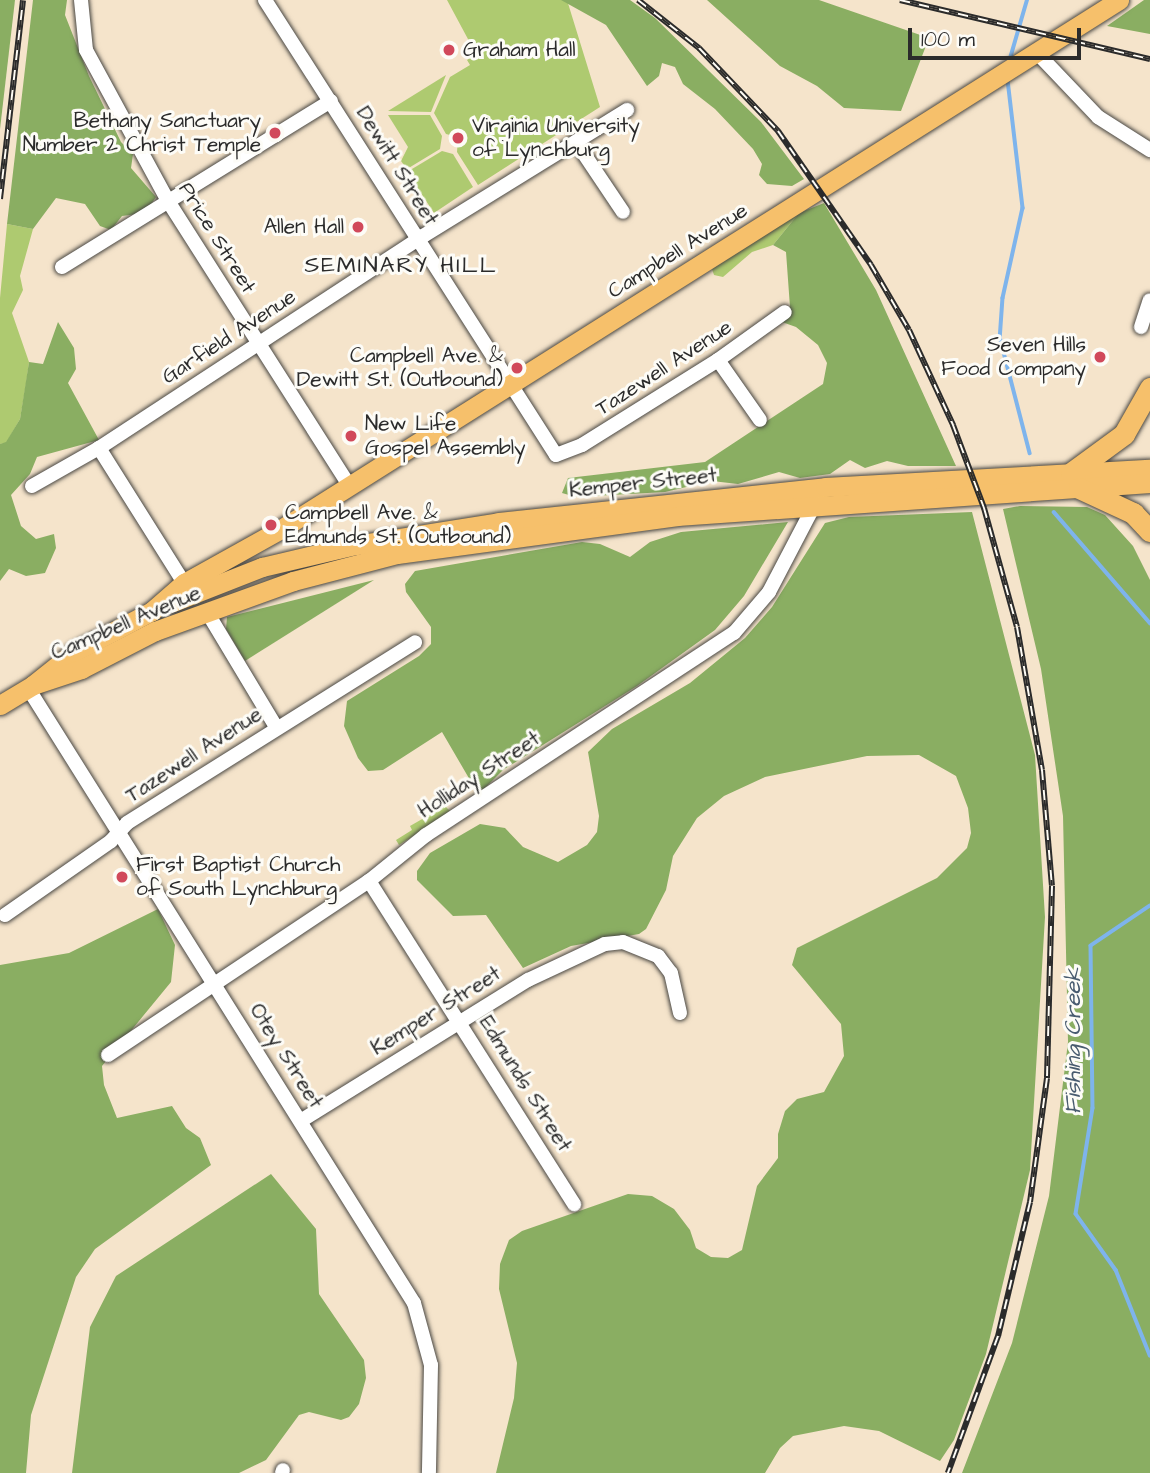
<!DOCTYPE html>
<style>
body{margin:0}
#map{position:relative;width:1150px;height:1473px;overflow:hidden;background:#f5e4cb;font-family:"Architects Daughter",sans-serif}
div>[style]{position:absolute}
[style*='--x']{left:calc(var(--x)*1px);top:calc(var(--y)*1px);width:calc(var(--w)*1px);rotate:calc(var(--a)*1deg)}
.green>*{inset:0;background:#aeca70}
.forest>*{inset:0;background:#8aae62}
.stream>*{height:3.5px;margin:-1.75px;padding:0 1.75px;transform-origin:1.75px;border-radius:1.75px;background:#7eb4ec}
.roads{filter:drop-shadow(0 0 2px #494743) drop-shadow(0 0 2px #494743)}
.minor>*{height:14px;margin:-7px;padding:0 7px;transform-origin:7px;border-radius:7px;background:#fff}
.major>*{height:19px;margin:-9.5px;padding:0 9.5px;transform-origin:9.5px;border-radius:9.5px;background:#f6c06b}
.highway>*{height:21px;margin:-10.5px;padding:0 10.5px;transform-origin:10.5px;border-radius:10.5px;background:#f6c06b}
.rail>*{height:6px;margin-top:-3px;transform-origin:0;background:repeating-linear-gradient(90deg,#fdfcf7 0 10px,#2b2b2b 0 20px);box-sizing:border-box;border-block:2px solid #2b2b2b}
.dots>*{width:19px;height:19px;translate:-50% -50%;box-sizing:border-box;border:4px solid #fdfcf7;border-radius:50%}
span{translate:-50% -50%;white-space:nowrap;text-align:center;line-height:1.15;-webkit-text-stroke:6px #fdfcf7;paint-order:stroke}
.poi-label{font-size:21px;color:#2b2b2b}
.left{translate:0 -50%;text-align:left}
.right{translate:-100% -50%;text-align:right}
.street-label{font-size:21px;color:#2b2b2b}
.neighbourhood-label{font-size:23px;color:#2b2b2b;letter-spacing:2px}
.water-label{font-size:23px;color:#485b6f;font-style:italic}
.scale{position:absolute;left:908px;top:28px;width:173px;height:32px;box-sizing:border-box;border:4px solid #2b2b2b;border-top:0;padding-left:9px;font-size:21px;line-height:24px;white-space:nowrap;color:#2b2b2b;-webkit-text-stroke:5px #fdfcf7;paint-order:stroke}
</style>
<div id="map">
<div class="green">
<div style="clip-path:polygon(447px 0,567px 0,600px 107px,478px 185px,457px 152px,458px 137px,446px 134px,434px 113px,450px 77px,470px 65px,467px 60px,476px 54px)"></div>
<div style="clip-path:polygon(446px 75px,431px 112px,388px 111px)"></div>
<div style="clip-path:polygon(388px 115px,430px 115px,442px 136px,440px 149px,407px 169px,401px 161px,408px 147px)"></div>
<div style="clip-path:polygon(442px 151px,453px 154px,473px 187px,434px 213px,407px 172px)"></div>
<div style="clip-path:polygon(799px 213px,773px 245px,752px 252px,723px 277px,714px 275px,712px 269px)"></div>
<div style="clip-path:polygon(7px 224px,33px 229px,20px 276px,23px 290px,12px 313px,29px 362px,26px 384px,20px 419px,6px 443px,0 444px,0 298px)"></div>
<div style="clip-path:polygon(445px 806px,451px 812px,399px 845px,396px 840px,412px 830px,410px 826px)"></div>
</div>
<div class="forest">
<div style="clip-path:polygon(0 0,15px 0,0 129px)"></div>
<div style="clip-path:polygon(33px 0,67px 0,65px 15px,89px 76px,121px 142px,133px 154px,131px 168px,156px 197px,145px 213px,122px 216px,111px 230px,100px 226px,85px 204px,56px 198px,33px 229px,7px 224px)"></div>
<div style="clip-path:polygon(561px 0,630px 0,655px 18px,761px 122px,804px 179px,792px 186px,767px 184px,759px 175px,762px 164px,753px 149px,715px 109px,683px 84px,675px 67px,662px 63px,659px 76px,647px 86px,606px 25px)"></div>
<div style="clip-path:polygon(707px 0,819px 0,929px 38px,901px 111px,844px 108px,817px 86px,780px 66px)"></div>
<div style="clip-path:polygon(1144px 0,1150px 0,1150px 34px,1107px 26px)"></div>
<div style="clip-path:polygon(824px 203px,876px 290px,956px 466px,908px 466px,887px 461px,865px 468px,850px 460px,830px 474px,800px 478px,779px 472px,738px 484px,712px 481px,665px 492px,576px 497px,562px 493px,568px 478px,705px 462px,823px 384px,827px 363px,818px 345px,796px 327px,782px 322px,790px 307px,786px 252px,773px 245px,799px 213px)"></div>
<div style="clip-path:polygon(58px 322px,74px 348px,76px 369px,68px 383px,99px 440px,37px 457px,30px 474px,11px 495px,21px 526px,36px 539px,54px 534px,56px 548px,45px 573px,26px 576px,9px 569px,0 581px,0 444px,6px 442px,20px 419px,29px 362px,43px 364px)"></div>
<div style="clip-path:polygon(1020px 506px,1087px 507px,1105px 515px,1133px 546px,1150px 580px,1150px 1473px,962px 1473px,1012px 1343px,1049px 1196px,1068px 1042px,1063px 816px,1041px 669px,1003px 509px)"></div>
<div style="clip-path:polygon(972px 512px,1035px 755px,1045px 917px,1030px 1170px,986px 1354px,954px 1440px,940px 1461px,879px 1431px,844px 1426px,793px 1436px,780px 1448px,765px 1473px,496px 1473px,514px 1398px,517px 1363px,499px 1289px,500px 1264px,509px 1240px,522px 1231px,628px 1194px,652px 1196px,674px 1209px,690px 1230px,696px 1248px,711px 1257px,728px 1258px,742px 1250px,757px 1186px,778px 1158px,778px 1134px,785px 1111px,797px 1099px,824px 1092px,844px 1056px,841px 1024px,792px 965px,797px 948px,937px 878px,967px 848px,971px 833px,968px 808px,956px 776px,919px 755px,867px 756px,765px 777px,724px 796px,697px 818px,673px 856px,666px 890px,646px 929px,639px 934px,571px 946px,523px 968px,486px 915px,453px 916px,417px 880px,417px 871px,430px 853px,480px 824px,505px 828px,523px 847px,558px 862px,587px 845px,597px 832px,599px 816px,588px 752px,612px 729px,690px 683px,745px 638px,772px 607px,825px 523px,849px 517px)"></div>
<div style="clip-path:polygon(788px 522px,744px 596px,715px 630px,637px 686px,503px 770px,485px 788px,477px 792px,442px 732px,383px 770px,368px 771px,358px 758px,344px 726px,347px 701px,419px 656px,431px 644px,431px 627px,406px 592px,405px 584px,415px 571px,582px 542px,600px 544px,630px 557px,650px 542px,681px 532px)"></div>
<div style="clip-path:polygon(374px 580px,245px 661px,226px 629px,227px 617px)"></div>
<div style="clip-path:polygon(158px 909px,175px 945px,171px 982px,102px 1066px,104px 1085px,117px 1118px,172px 1106px,186px 1128px,200px 1138px,211px 1165px,95px 1249px,76px 1277px,31px 1415px,26px 1473px,0 1473px,0 965px,69px 953px)"></div>
<div style="clip-path:polygon(271px 1174px,316px 1229px,319px 1294px,364px 1360px,366px 1378px,359px 1404px,349px 1417px,341px 1420px,309px 1412px,299px 1415px,266px 1460px,239px 1473px,72px 1473px,90px 1327px,116px 1276px)"></div>
</div>
<div class="stream">
<div style="--x:1009;--y:62;--w:65;--a:-73.8"></div>
<div style="--x:1008;--y:80;--w:129;--a:83.3"></div>
<div style="--x:1023;--y:208;--w:92;--a:102.5"></div>
<div style="--x:1003;--y:298;--w:39;--a:94"></div>
<div style="--x:1000;--y:337;--w:120;--a:75.5"></div>
<div style="--x:1054;--y:512;--w:147;--a:49.1"></div>
<div style="--x:1150;--y:906;--w:71;--a:145.9"></div>
<div style="--x:1091;--y:946;--w:162;--a:89.3"></div>
<div style="--x:1093;--y:1108;--w:107;--a:99.1"></div>
<div style="--x:1076;--y:1214;--w:69;--a:54.5"></div>
<div style="--x:1116;--y:1270;--w:92;--a:68.2"></div>
</div>
<div class="roads">
<div class="minor">
<div style="--x:81;--y:0;--w:50;--a:84.3"></div>
<div style="--x:86;--y:50;--w:172;--a:61.5"></div>
<div style="--x:168;--y:201;--w:337;--a:57.5"></div>
<div style="--x:265;--y:0;--w:540;--a:57.4"></div>
<div style="--x:556;--y:455;--w:28;--a:-21"></div>
<div style="--x:582;--y:445;--w:160;--a:-32"></div>
<div style="--x:718;--y:360;--w:82;--a:-35.6"></div>
<div style="--x:1039;--y:55;--w:86;--a:46.4"></div>
<div style="--x:1098;--y:117;--w:62;--a:32.4"></div>
<div style="--x:576;--y:142;--w:84;--a:56.1"></div>
<div style="--x:62;--y:267;--w:316;--a:-31.7"></div>
<div style="--x:1141;--y:327;--w:28;--a:-72"></div>
<div style="--x:718;--y:360;--w:73;--a:55"></div>
<div style="--x:99;--y:448;--w:160;--a:57.8"></div>
<div style="--x:32;--y:486;--w:77;--a:-29.6"></div>
<div style="--x:99;--y:448;--w:387;--a:-33.2"></div>
<div style="--x:423;--y:236;--w:240;--a:-31.7"></div>
<div style="--x:207;--y:612;--w:134;--a:59"></div>
<div style="--x:28;--y:688;--w:726;--a:57.89"></div>
<div style="--x:414;--y:1303;--w:64;--a:74.7"></div>
<div style="--x:431;--y:1365;--w:108;--a:91.1"></div>
<div style="--x:369;--y:881;--w:383;--a:57.6"></div>
<div style="--x:5;--y:915;--w:129;--a:-34.9"></div>
<div style="--x:111;--y:841;--w:24;--a:-48"></div>
<div style="--x:127;--y:823;--w:340;--a:-32.1"></div>
<div style="--x:108;--y:1055;--w:314;--a:-33.7"></div>
<div style="--x:369;--y:881;--w:73;--a:-38.9"></div>
<div style="--x:426;--y:835;--w:368;--a:-33.3"></div>
<div style="--x:734;--y:633;--w:54;--a:-49.5"></div>
<div style="--x:769;--y:592;--w:104;--a:-62.4"></div>
<div style="--x:302;--y:1120;--w:266;--a:-31.8"></div>
<div style="--x:528;--y:980;--w:85;--a:-25.1"></div>
<div style="--x:605;--y:944;--w:18;--a:-6"></div>
<div style="--x:623;--y:942;--w:38;--a:22"></div>
<div style="--x:658;--y:956;--w:21;--a:53"></div>
<div style="--x:671;--y:973;--w:41;--a:77.3"></div>
<div style="--x:282;--y:1473;--w:3;--a:-72"></div>
</div>
<div class="major">
<div style="--x:173;--y:602;--w:96;--a:-21.5"></div>
<div style="--x:262;--y:567;--w:97;--a:-13.2"></div>
<div style="--x:356;--y:545;--w:145;--a:-9.1"></div>
<div style="--x:499;--y:522;--w:328;--a:-6.1"></div>
<div style="--x:825;--y:487;--w:325;--a:-3.2"></div>
<div style="--x:33;--y:685;--w:53;--a:-38.8"></div>
<div style="--x:74;--y:652;--w:88;--a:-27.7"></div>
<div style="--x:152;--y:611;--w:43;--a:-41.2"></div>
<div style="--x:184;--y:583;--w:111;--a:-29.1"></div>
<div style="--x:281;--y:529;--w:991;--a:-32.26"></div>
<div style="--x:0;--y:705;--w:39;--a:-31"></div>
<div style="--x:33;--y:685;--w:51;--a:-18.4"></div>
<div style="--x:81;--y:669;--w:83;--a:-27.2"></div>
<div style="--x:155;--y:631;--w:147;--a:-19.9"></div>
<div style="--x:293;--y:581;--w:107;--a:-14.6"></div>
<div style="--x:397;--y:554;--w:283;--a:-7.7"></div>
<div style="--x:677;--y:516;--w:474;--a:-4"></div>
</div>
<div class="highway">
<div style="--x:1071;--y:473;--w:66;--a:-36.3"></div>
<div style="--x:1124;--y:434;--w:53;--a:-60.5"></div>
<div style="--x:1079;--y:488;--w:60;--a:24.8"></div>
<div style="--x:1133;--y:513;--w:25;--a:47"></div>
</div>
</div>
<div class="rail">
<div style="--x:638;--y:0;--w:78;--a:38.2"></div>
<div style="--x:699;--y:48;--w:115;--a:46.4"></div>
<div style="--x:778;--y:131;--w:163;--a:55.2"></div>
<div style="--x:871;--y:265;--w:75;--a:59.7"></div>
<div style="--x:909;--y:330;--w:105;--a:65.1"></div>
<div style="--x:953;--y:425;--w:89;--a:69.5"></div>
<div style="--x:984;--y:508;--w:123;--a:74.5"></div>
<div style="--x:1017;--y:627;--w:145;--a:80.1"></div>
<div style="--x:1042;--y:770;--w:116;--a:85.1"></div>
<div style="--x:1052;--y:886;--w:192;--a:91.5"></div>
<div style="--x:1047;--y:1078;--w:125;--a:97.8"></div>
<div style="--x:1030;--y:1202;--w:138;--a:103.4"></div>
<div style="--x:998;--y:1336;--w:146;--a:110.1"></div>
<div style="--x:900;--y:0;--w:257;--a:13.3"></div>
<div style="--x:0;--y:199;--w:200;--a:-83.4"></div>
</div>
<div class="dots">
<div style="left:449px;top:50px;background:#d1495b"></div>
<div style="left:275px;top:133px;background:#d1495b"></div>
<div style="left:458px;top:138px;background:#d1495b"></div>
<div style="left:358px;top:227px;background:#d1495b"></div>
<div style="left:1100px;top:357px;background:#d1495b"></div>
<div style="left:517px;top:368px;background:#d1495b"></div>
<div style="left:351px;top:436px;background:#d1495b"></div>
<div style="left:271px;top:525px;background:#d1495b"></div>
<div style="left:122px;top:877px;background:#d1495b"></div>
</div>
<div class="poi-label">
<span class="left" style="left:463px;top:50px">Graham Hall</span>
<span class="right" style="left:261px;top:133px">Bethany Sanctuary<br>Number 2 Christ Temple</span>
<span class="left" style="left:472px;top:138px">Virginia University<br>of Lynchburg</span>
<span class="right" style="left:344px;top:227px">Allen Hall</span>
<span class="right" style="left:1086px;top:357px">Seven Hills<br>Food Company</span>
<span class="right" style="left:503px;top:368px">Campbell Ave. &amp;<br>Dewitt St. (Outbound)</span>
<span class="left" style="left:365px;top:436px">New Life<br>Gospel Assembly</span>
<span class="left" style="left:285px;top:525px">Campbell Ave. &amp;<br>Edmunds St. (Outbound)</span>
<span class="left" style="left:136px;top:877px">First Baptist Church<br>of South Lynchburg</span>
</div>
<div class="street-label">
<span style="left:397px;top:166px;rotate:58deg">Dewitt Street</span>
<span style="left:217px;top:238px;rotate:58deg">Price Street</span>
<span style="left:678px;top:251px;rotate:-32deg">Campbell Avenue</span>
<span style="left:229px;top:337px;rotate:-33deg">Garfield Avenue</span>
<span style="left:664px;top:368px;rotate:-33deg">Tazewell Avenue</span>
<span style="left:643px;top:483px;rotate:-6deg">Kemper Street</span>
<span style="left:126px;top:623px;rotate:-23deg">Campbell Avenue</span>
<span style="left:194px;top:755px;rotate:-33deg">Tazewell Avenue</span>
<span style="left:479px;top:775px;rotate:-33deg">Holliday Street</span>
<span style="left:436px;top:1011px;rotate:-32deg">Kemper Street</span>
<span style="left:286px;top:1056px;rotate:58deg">Otey Street</span>
<span style="left:525px;top:1084px;rotate:58deg">Edmunds Street</span>
</div>
<div class="neighbourhood-label">
<span style="left:401px;top:265px">SEMINARY HILL</span>
</div>
<div class="water-label">
<span style="left:1073px;top:1041px;rotate:-90deg">Fishing Creek</span>
</div>
<div class="scale">100 m</div>
</div>
